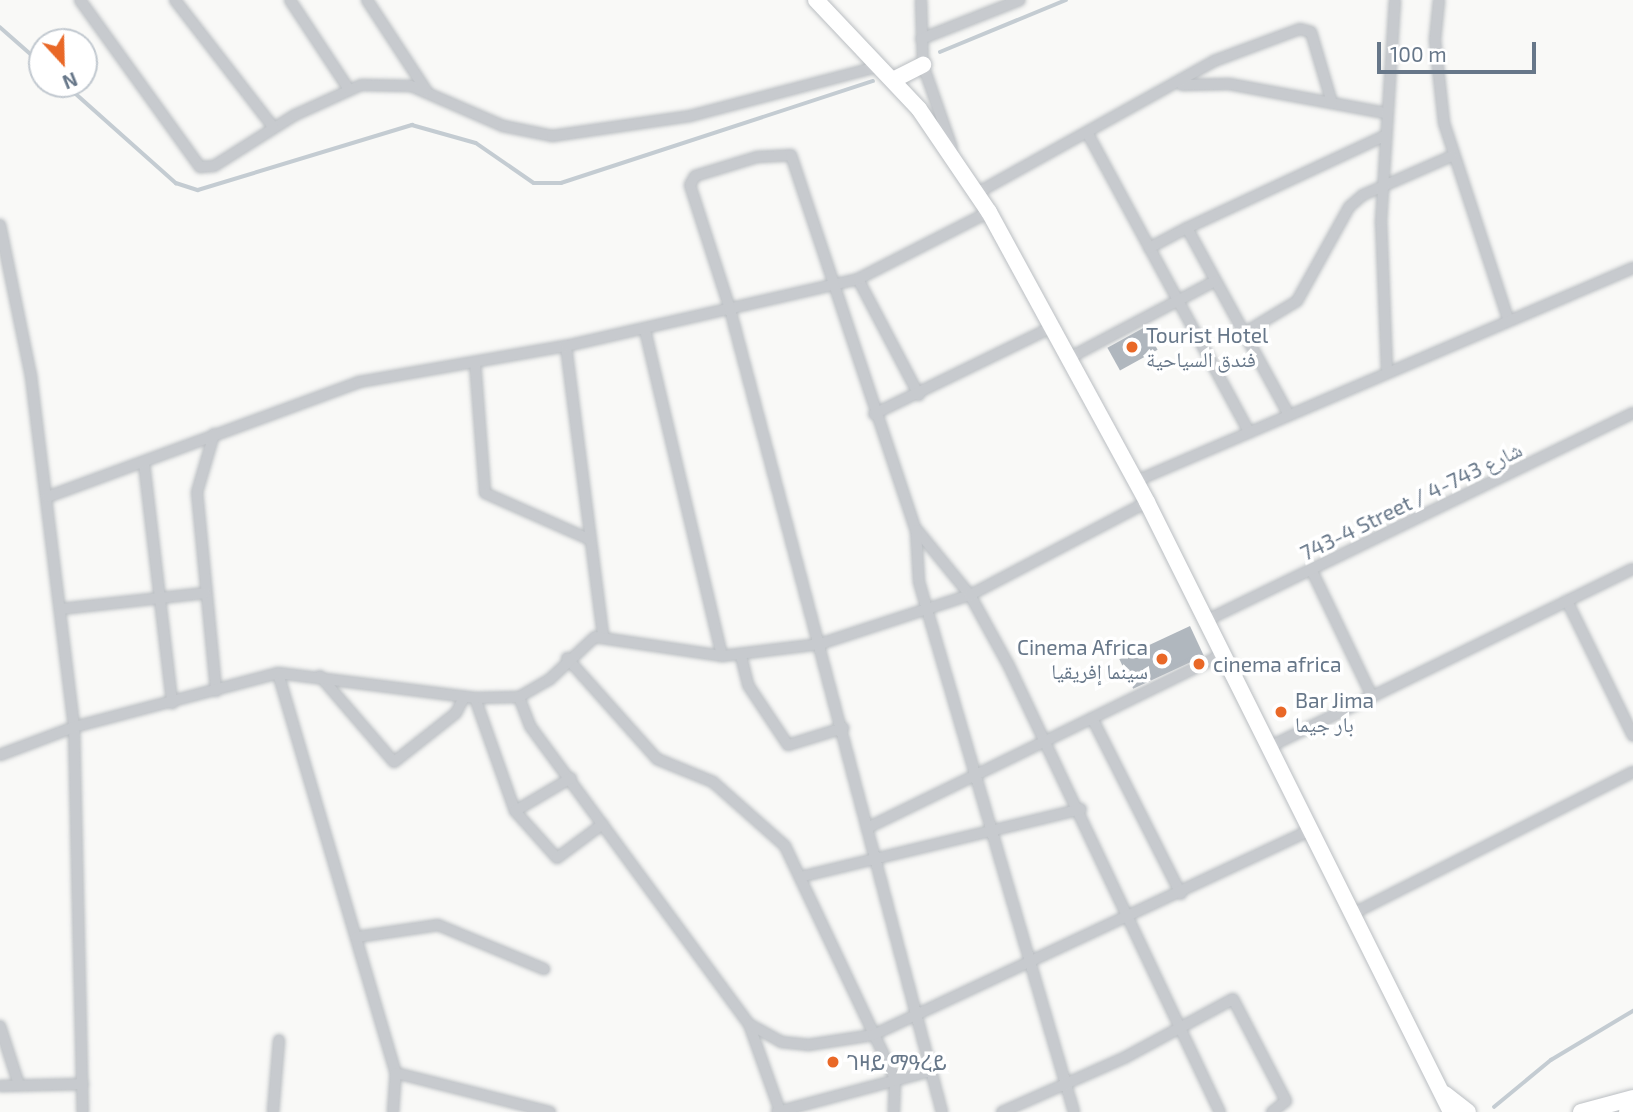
<!DOCTYPE html>
<meta charset="utf-8">
<style>
body{margin:0}
#map{position:relative;width:1633px;height:1112px;overflow:hidden;background:#f9f9f7;font-family:"Exo 2","Noto Naskh Arabic","Noto Sans Ethiopic",sans-serif}
div>[style]{position:absolute}
[style*='--x']{left:calc(var(--x)*1px);top:calc(var(--y)*1px);width:calc(var(--w)*1px);rotate:calc(var(--a)*1deg)}
.stream>*{height:3.5px;margin:-1.75px;padding:0 1.75px;transform-origin:1.75px;border-radius:1.75px;background:#c4ccd2}
.building>*{inset:0;background:#b0b7be;transform-origin:0 0}
.roads{filter:drop-shadow(0 0 2px #babec2) drop-shadow(0 0 2px #babec2)}
.street>*{height:10px;margin:-5px;padding:0 5px;transform-origin:5px;border-radius:5px;background:#c7cace}
.primary>*{height:16px;margin:-8px;padding:0 8px;transform-origin:8px;border-radius:8px;background:#fff}
.dots>*{width:19px;height:19px;translate:-50% -50%;box-sizing:border-box;border:4px solid #fff;border-radius:50%}
span{translate:-50% -50%;white-space:nowrap;text-align:center;line-height:1.15;-webkit-text-stroke:7px #fff;paint-order:stroke}
.poi-label{font-size:21px;color:#677789}
.left{translate:0 -50%;text-align:left}
.right{translate:-100% -50%;text-align:right}
.street-label{font-size:21px;color:#677789}
.north{position:absolute;left:28px;top:28px;width:70px;height:70px;box-sizing:border-box;background:#fff;border:2px solid #c2c9d0;border-radius:50%;rotate:158deg;font-size:19px;font-weight:700;line-height:28px;text-align:center;color:#677789}
.north::after{content:'';display:block;margin:auto;width:24px;height:32px;background:#e96827;clip-path:polygon(50% 0,100% 100%,50% 72%,0 100%)}
.scale{position:absolute;left:1377px;top:42px;width:159px;height:32px;box-sizing:border-box;border:4px solid #677789;border-top:0;padding-left:9px;font-size:21px;line-height:24px;white-space:nowrap;color:#677789;-webkit-text-stroke:5px #fff;paint-order:stroke}
</style>
<div id="map">
<div class="stream">
<div style="--x:0;--y:27;--w:56;--a:41.4"></div>
<div style="--x:940;--y:52;--w:136;--a:-22.4"></div>
<div style="--x:65;--y:84;--w:149;--a:41.7"></div>
<div style="--x:176;--y:183;--w:23;--a:18"></div>
<div style="--x:198;--y:190;--w:224;--a:-16.9"></div>
<div style="--x:412;--y:125;--w:66;--a:15.7"></div>
<div style="--x:476;--y:143;--w:70;--a:34.6"></div>
<div style="--x:534;--y:183;--w:27;--a:0"></div>
<div style="--x:561;--y:183;--w:328;--a:-18.1"></div>
<div style="--x:1494;--y:1107;--w:74;--a:-39.5"></div>
<div style="--x:1551;--y:1060;--w:96;--a:-30.9"></div>
</div>
<div class="building">
<div style="left:1145px;top:327px;width:26px;height:43px;rotate:61deg"></div>
<div style="left:1190px;top:626px;width:33px;height:78px;rotate:65deg"></div>
</div>
<div class="roads">
<div class="street">
<div style="--x:80;--y:0;--w:206;--a:54.3"></div>
<div style="--x:200;--y:167;--w:14;--a:-4"></div>
<div style="--x:214;--y:166;--w:96;--a:-32.2"></div>
<div style="--x:295;--y:115;--w:72;--a:-24.4"></div>
<div style="--x:361;--y:85;--w:50;--a:1.1"></div>
<div style="--x:411;--y:86;--w:100;--a:23.5"></div>
<div style="--x:503;--y:126;--w:50;--a:11.5"></div>
<div style="--x:552;--y:136;--w:139;--a:-8.2"></div>
<div style="--x:690;--y:116;--w:196;--a:-14.7"></div>
<div style="--x:175;--y:0;--w:160;--a:52.3"></div>
<div style="--x:290;--y:0;--w:105;--a:56.6"></div>
<div style="--x:367;--y:0;--w:108;--a:56.8"></div>
<div style="--x:921;--y:0;--w:65;--a:88.2"></div>
<div style="--x:923;--y:65;--w:88;--a:70.7"></div>
<div style="--x:1439;--y:0;--w:40;--a:95.7"></div>
<div style="--x:1435;--y:40;--w:83;--a:83.8"></div>
<div style="--x:1444;--y:123;--w:206;--a:71.9"></div>
<div style="--x:921;--y:39;--w:106;--a:-21.5"></div>
<div style="--x:1182;--y:85;--w:47;--a:-1.2"></div>
<div style="--x:1229;--y:84;--w:159;--a:10.5"></div>
<div style="--x:1088;--y:134;--w:339;--a:61.6"></div>
<div style="--x:977;--y:193;--w:271;--a:-29.1"></div>
<div style="--x:1214;--y:61;--w:92;--a:-20.4"></div>
<div style="--x:1300;--y:29;--w:11;--a:15"></div>
<div style="--x:1311;--y:32;--w:74;--a:73.5"></div>
<div style="--x:0;--y:225;--w:154;--a:78.4"></div>
<div style="--x:31;--y:376;--w:354;--a:83"></div>
<div style="--x:74;--y:727;--w:385;--a:88.7"></div>
<div style="--x:1187;--y:228;--w:217;--a:-25"></div>
<div style="--x:1149;--y:248;--w:43;--a:-27.8"></div>
<div style="--x:1187;--y:228;--w:211;--a:61.4"></div>
<div style="--x:858;--y:279;--w:131;--a:62.3"></div>
<div style="--x:645;--y:330;--w:335;--a:76.7"></div>
<div style="--x:1244;--y:333;--w:62;--a:-31.1"></div>
<div style="--x:1297;--y:301;--w:107;--a:-61"></div>
<div style="--x:1349;--y:207;--w:18;--a:-41"></div>
<div style="--x:1363;--y:195;--w:97;--a:-23.7"></div>
<div style="--x:566;--y:346;--w:291;--a:82.7"></div>
<div style="--x:1069;--y:358;--w:165;--a:-27.8"></div>
<div style="--x:475;--y:362;--w:131;--a:85.6"></div>
<div style="--x:485;--y:493;--w:114;--a:23.9"></div>
<div style="--x:1387;--y:369;--w:147;--a:-92.3"></div>
<div style="--x:1381;--y:222;--w:222;--a:-86.4"></div>
<div style="--x:874;--y:414;--w:198;--a:-26"></div>
<div style="--x:214;--y:434;--w:60;--a:106.3"></div>
<div style="--x:197;--y:492;--w:200;--a:84.5"></div>
<div style="--x:144;--y:463;--w:242;--a:83.3"></div>
<div style="--x:1136;--y:481;--w:541;--a:-23.2"></div>
<div style="--x:47;--y:497;--w:333;--a:-20.2"></div>
<div style="--x:359;--y:382;--w:210;--a:-9.9"></div>
<div style="--x:566;--y:346;--w:300;--a:-12.9"></div>
<div style="--x:858;--y:279;--w:147;--a:-27.1"></div>
<div style="--x:917;--y:530;--w:84;--a:50.8"></div>
<div style="--x:970;--y:595;--w:79;--a:61.2"></div>
<div style="--x:1008;--y:664;--w:496;--a:64.7"></div>
<div style="--x:1312;--y:571;--w:139;--a:64.4"></div>
<div style="--x:1567;--y:601;--w:150;--a:63.9"></div>
<div style="--x:61;--y:609;--w:145;--a:-6.3"></div>
<div style="--x:1205;--y:621;--w:476;--a:-25.9"></div>
<div style="--x:741;--y:656;--w:30;--a:76"></div>
<div style="--x:748;--y:685;--w:72;--a:56.3"></div>
<div style="--x:788;--y:745;--w:58;--a:-17.2"></div>
<div style="--x:567;--y:658;--w:135;--a:48.3"></div>
<div style="--x:657;--y:759;--w:61;--a:22.3"></div>
<div style="--x:713;--y:782;--w:96;--a:41.6"></div>
<div style="--x:785;--y:846;--w:258;--a:64.7"></div>
<div style="--x:895;--y:1079;--w:33;--a:92"></div>
<div style="--x:278;--y:673;--w:417;--a:73.6"></div>
<div style="--x:396;--y:1073;--w:159;--a:14.2"></div>
<div style="--x:320;--y:676;--w:113;--a:49.3"></div>
<div style="--x:394;--y:762;--w:79;--a:-38.3"></div>
<div style="--x:456;--y:713;--w:18;--a:-63"></div>
<div style="--x:519;--y:697;--w:31;--a:69"></div>
<div style="--x:530;--y:726;--w:370;--a:53.7"></div>
<div style="--x:749;--y:1024;--w:92;--a:70.4"></div>
<div style="--x:475;--y:698;--w:120;--a:70.5"></div>
<div style="--x:515;--y:811;--w:63;--a:48.2"></div>
<div style="--x:557;--y:858;--w:57;--a:-36.5"></div>
<div style="--x:1092;--y:718;--w:197;--a:63.2"></div>
<div style="--x:1267;--y:748;--w:407;--a:-26.1"></div>
<div style="--x:0;--y:755;--w:79;--a:-20.7"></div>
<div style="--x:74;--y:727;--w:211;--a:-14.8"></div>
<div style="--x:278;--y:673;--w:199;--a:7.2"></div>
<div style="--x:475;--y:698;--w:44;--a:-1.3"></div>
<div style="--x:519;--y:697;--w:34;--a:-30"></div>
<div style="--x:549;--y:680;--w:63;--a:-43.1"></div>
<div style="--x:595;--y:637;--w:128;--a:8.5"></div>
<div style="--x:722;--y:656;--w:99;--a:-7"></div>
<div style="--x:820;--y:644;--w:158;--a:-18.1"></div>
<div style="--x:970;--y:595;--w:200;--a:-27.7"></div>
<div style="--x:515;--y:811;--w:65;--a:-30.5"></div>
<div style="--x:869;--y:827;--w:393;--a:-26"></div>
<div style="--x:800;--y:877;--w:289;--a:-13.6"></div>
<div style="--x:1350;--y:915;--w:317;--a:-26.8"></div>
<div style="--x:357;--y:937;--w:82;--a:-8.4"></div>
<div style="--x:438;--y:925;--w:115;--a:22.5"></div>
<div style="--x:749;--y:1024;--w:37;--a:29"></div>
<div style="--x:781;--y:1042;--w:27;--a:6"></div>
<div style="--x:808;--y:1045;--w:66;--a:-8.7"></div>
<div style="--x:873;--y:1035;--w:481;--a:-25.1"></div>
<div style="--x:0;--y:1026;--w:62;--a:72.1"></div>
<div style="--x:0;--y:1086;--w:83;--a:-1.4"></div>
<div style="--x:273;--y:1112;--w:72;--a:-85.2"></div>
<div style="--x:393;--y:1112;--w:39;--a:-86"></div>
<div style="--x:777;--y:1112;--w:158;--a:-15"></div>
<div style="--x:942;--y:1112;--w:831;--a:-104.79"></div>
<div style="--x:730;--y:309;--w:130;--a:-107.9"></div>
<div style="--x:690;--y:185;--w:10;--a:-61"></div>
<div style="--x:695;--y:176;--w:65;--a:-17"></div>
<div style="--x:757;--y:157;--w:34;--a:-3"></div>
<div style="--x:791;--y:155;--w:395;--a:71.6"></div>
<div style="--x:916;--y:530;--w:52;--a:86.7"></div>
<div style="--x:919;--y:582;--w:552;--a:73.7"></div>
<div style="--x:1002;--y:1112;--w:133;--a:-23.9"></div>
<div style="--x:1124;--y:1058;--w:124;--a:-28.4"></div>
<div style="--x:1233;--y:999;--w:115;--a:62.5"></div>
<div style="--x:1286;--y:1101;--w:18;--a:142"></div>
</div>
<div class="primary">
<div style="--x:816;--y:0;--w:150;--a:46.6"></div>
<div style="--x:919;--y:109;--w:125;--a:55.8"></div>
<div style="--x:989;--y:212;--w:330;--a:61.4"></div>
<div style="--x:1147;--y:502;--w:682;--a:63.51"></div>
<div style="--x:893;--y:80;--w:34;--a:-27"></div>
<div style="--x:1445;--y:1094;--w:29;--a:38"></div>
<div style="--x:1581;--y:1112;--w:54;--a:-15.1"></div>
<div style="--x:1627;--y:1112;--w:6;--a:-18"></div>
</div>
</div>
<div class="dots">
<div style="left:1132px;top:347px;background:#e96827"></div>
<div style="left:1162px;top:659px;background:#e96827"></div>
<div style="left:1199px;top:664px;background:#e96827"></div>
<div style="left:1281px;top:712px;background:#e96827"></div>
<div style="left:833px;top:1062px;background:#e96827"></div>
</div>
<div class="poi-label">
<span class="left" style="left:1146px;top:347px">Tourist Hotel<br>فندق السياحية</span>
<span class="right" style="left:1148px;top:659px">Cinema Africa<br>سينما إفريقيا</span>
<span class="left" style="left:1213px;top:664px">cinema africa</span>
<span class="left" style="left:1295px;top:712px">Bar Jima<br>بار جيما</span>
<span class="left" style="left:847px;top:1062px">ገዛይ ማዓረይ</span>
</div>
<div class="street-label">
<span style="left:1411px;top:501px;rotate:-26deg">743-4 Street / شارع 743-4</span>
</div>
<div class="north">N</div>
<div class="scale">100 m</div>
</div>
